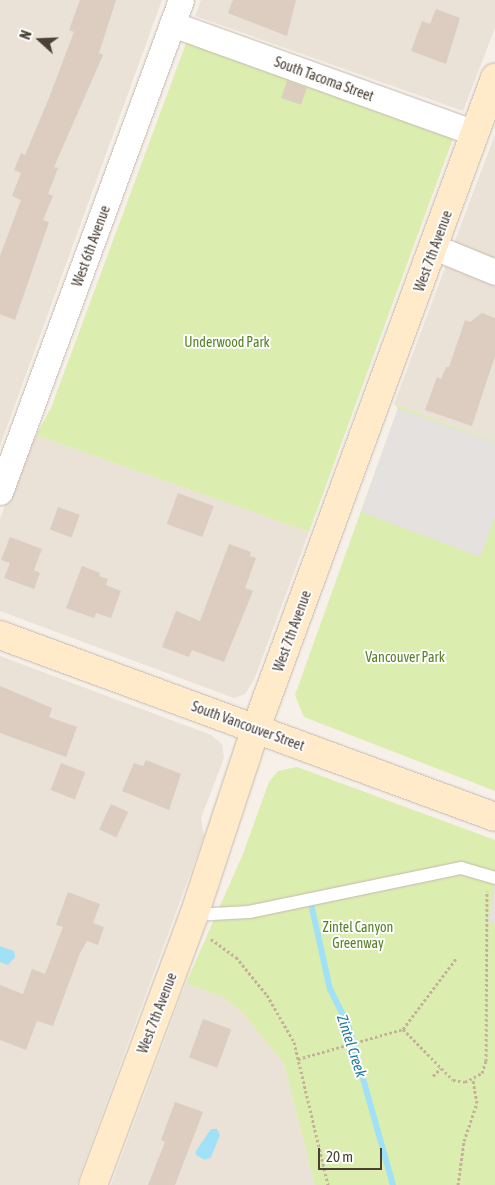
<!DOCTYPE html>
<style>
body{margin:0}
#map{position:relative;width:495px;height:1185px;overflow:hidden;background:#f6f0e9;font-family:"Asap Condensed",sans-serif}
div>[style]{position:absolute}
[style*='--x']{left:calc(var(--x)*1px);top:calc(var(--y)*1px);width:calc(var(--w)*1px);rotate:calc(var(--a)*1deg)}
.residential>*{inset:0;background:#eae1d7}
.green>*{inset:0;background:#dbedaf}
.parking>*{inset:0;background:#e4e1de}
.water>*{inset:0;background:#a1e1f7}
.stream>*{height:6px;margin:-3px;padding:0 3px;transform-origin:3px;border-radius:3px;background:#a1e1f7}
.building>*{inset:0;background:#dccdc0;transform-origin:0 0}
.path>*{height:3px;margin-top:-1.5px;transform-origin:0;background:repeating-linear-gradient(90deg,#c6b09a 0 2.5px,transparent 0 5px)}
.roads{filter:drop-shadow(0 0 1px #c5b9ae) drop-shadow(0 0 1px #c5b9ae)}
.lane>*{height:12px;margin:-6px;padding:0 6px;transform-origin:6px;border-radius:6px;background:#fff}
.street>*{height:25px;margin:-12.5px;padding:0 12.5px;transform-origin:12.5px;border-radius:12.5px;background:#fff}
.secondary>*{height:28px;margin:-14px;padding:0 14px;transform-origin:14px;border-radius:14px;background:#ffeaca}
span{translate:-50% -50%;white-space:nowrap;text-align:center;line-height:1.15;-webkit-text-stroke:4px #fff;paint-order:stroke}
.street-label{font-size:14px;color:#4b4036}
.park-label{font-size:14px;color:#568323}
.water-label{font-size:15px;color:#217c9f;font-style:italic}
.north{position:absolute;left:15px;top:15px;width:50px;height:50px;-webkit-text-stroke:4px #fff;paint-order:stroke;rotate:290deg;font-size:14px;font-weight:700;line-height:20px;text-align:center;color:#4b4036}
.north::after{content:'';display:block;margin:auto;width:18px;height:22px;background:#4b4036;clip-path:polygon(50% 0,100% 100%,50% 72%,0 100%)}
.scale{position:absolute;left:318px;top:1148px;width:64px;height:22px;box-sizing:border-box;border:2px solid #4b4036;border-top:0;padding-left:6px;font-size:15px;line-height:18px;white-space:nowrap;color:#4b4036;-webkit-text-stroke:4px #fff;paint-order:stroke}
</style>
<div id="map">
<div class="residential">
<div style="clip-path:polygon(0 0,162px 0,0 446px)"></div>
<div style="clip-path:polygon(201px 0,495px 0,495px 28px,463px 111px,195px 16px)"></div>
<div style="clip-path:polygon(495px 134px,495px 442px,394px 404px)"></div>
<div style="clip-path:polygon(36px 435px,309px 532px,254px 680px,245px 694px,234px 698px,0 611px,0 519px,23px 454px)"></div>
<div style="clip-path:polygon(0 656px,211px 735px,222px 744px,224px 758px,201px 818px,204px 836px,76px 1185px,0 1185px)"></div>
<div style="clip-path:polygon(186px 983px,224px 998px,243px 1013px,284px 1064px,315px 1185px,111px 1185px)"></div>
</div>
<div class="green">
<div style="clip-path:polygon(188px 38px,455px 133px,309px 532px,36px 435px,51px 408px)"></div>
<div style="clip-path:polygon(394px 404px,495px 442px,495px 791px,304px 717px,295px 695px,398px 408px)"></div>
<div style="clip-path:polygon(297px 767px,495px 840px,495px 1185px,315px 1185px,284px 1064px,243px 1013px,224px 998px,186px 983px,243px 854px,269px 782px,278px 771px)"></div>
</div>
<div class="parking">
<div style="clip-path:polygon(398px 408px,495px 443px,495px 518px,480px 557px,361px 512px)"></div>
<div style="clip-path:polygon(495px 877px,495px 923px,489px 923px)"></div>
</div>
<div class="water">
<div style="clip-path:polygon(0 946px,14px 951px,15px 957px,8px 965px,0 962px)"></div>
<div style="clip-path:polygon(211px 1129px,217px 1129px,220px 1135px,211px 1157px,205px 1160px,196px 1155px,196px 1151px)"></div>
</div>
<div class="stream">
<div style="--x:312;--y:908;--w:83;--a:77.5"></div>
<div style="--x:330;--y:989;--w:40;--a:63.4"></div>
<div style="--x:348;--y:1025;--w:166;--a:74.3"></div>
</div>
<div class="building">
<div style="clip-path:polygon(80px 0,116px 0,99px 53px,103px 55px,54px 167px,58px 168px,48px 194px,53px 196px,43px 220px,49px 222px,15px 320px,0 314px,0 256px,21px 200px,12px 196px,21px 173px,14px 170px,21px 153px,25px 155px,49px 98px,74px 32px,69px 30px)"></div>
<div style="clip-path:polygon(233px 0,296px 0,287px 36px,228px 13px)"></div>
<div style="clip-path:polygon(436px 9px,460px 18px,446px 64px,411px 51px,422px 21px,430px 24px)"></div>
<div style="left:287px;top:81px;width:21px;height:18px;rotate:19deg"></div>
<div style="clip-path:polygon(482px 313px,495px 318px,495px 356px,472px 426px,425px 410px,437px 377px,441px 379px,446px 367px,449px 367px,465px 320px,470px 322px)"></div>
<div style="left:178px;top:493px;width:38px;height:33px;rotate:20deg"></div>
<div style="left:58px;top:507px;width:23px;height:24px;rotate:20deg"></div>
<div style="clip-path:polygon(10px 537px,42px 549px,34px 570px,40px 573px,34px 589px,4px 578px,10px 563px,1px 560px)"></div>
<div style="clip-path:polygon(229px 544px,251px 552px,250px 556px,256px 558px,245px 588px,253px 591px,224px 662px,192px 650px,189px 657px,162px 647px,176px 611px,200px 621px)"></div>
<div style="clip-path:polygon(82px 566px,100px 573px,99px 576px,108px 579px,106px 585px,121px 591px,111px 618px,96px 613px,94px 618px,66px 608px)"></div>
<div style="clip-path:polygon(0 686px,52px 708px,49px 717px,77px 727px,66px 757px,0 733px)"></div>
<div style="clip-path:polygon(146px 760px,181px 774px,169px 810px,122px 791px,134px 763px,143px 766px)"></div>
<div style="left:61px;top:763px;width:26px;height:29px;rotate:21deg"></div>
<div style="left:111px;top:804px;width:19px;height:28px;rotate:25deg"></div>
<div style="clip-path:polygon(68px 892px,100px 904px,93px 923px,104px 927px,98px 945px,87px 941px,80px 953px,53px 1026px,37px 1021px,26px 1050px,0 1040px,0 985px,23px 994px,32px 969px,45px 974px,63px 927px,56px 925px)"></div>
<div style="left:203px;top:1019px;width:30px;height:41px;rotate:20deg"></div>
<div style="clip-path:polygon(175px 1102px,203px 1112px,175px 1185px,148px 1185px,165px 1142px,161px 1140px)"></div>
</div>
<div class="path">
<div style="--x:211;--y:939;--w:31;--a:36"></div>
<div style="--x:236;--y:957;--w:49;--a:50.8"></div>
<div style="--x:267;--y:995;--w:54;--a:60.1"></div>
<div style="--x:294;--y:1042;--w:147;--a:76.6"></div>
<div style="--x:403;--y:1029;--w:71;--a:45.6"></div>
<div style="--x:453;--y:1080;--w:12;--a:9"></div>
<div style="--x:465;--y:1082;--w:19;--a:-28"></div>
<div style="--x:482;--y:1073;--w:13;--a:-72"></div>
<div style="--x:486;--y:1061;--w:170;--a:-89.7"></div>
<div style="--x:298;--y:1059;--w:109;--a:-15.9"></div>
<div style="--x:403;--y:1029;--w:90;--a:-53.1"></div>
<div style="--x:433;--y:1076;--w:11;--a:-45"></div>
<div style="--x:458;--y:1185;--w:44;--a:-82.2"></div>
<div style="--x:464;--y:1141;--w:40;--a:-71.1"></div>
<div style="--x:477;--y:1103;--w:23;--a:-100"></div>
</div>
<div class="roads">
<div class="lane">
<div style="--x:194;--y:915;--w:55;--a:-3.1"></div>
<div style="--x:249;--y:912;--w:217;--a:-11.7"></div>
<div style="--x:461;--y:868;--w:35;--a:16"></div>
</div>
<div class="street">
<div style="--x:172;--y:24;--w:322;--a:19.8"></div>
<div style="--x:434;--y:247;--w:66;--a:22.3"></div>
<div style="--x:0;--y:492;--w:524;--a:-69.8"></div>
</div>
<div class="secondary">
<div style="--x:0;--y:635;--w:527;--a:20.19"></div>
<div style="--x:93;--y:1185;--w:288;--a:-69.5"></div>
<div style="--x:194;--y:915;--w:197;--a:-71.7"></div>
<div style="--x:256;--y:728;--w:693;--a:-69.81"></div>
</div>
</div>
<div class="street-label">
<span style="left:324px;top:79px;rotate:20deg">South Tacoma Street</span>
<span style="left:91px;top:246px;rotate:-70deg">West 6th Avenue</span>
<span style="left:433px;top:251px;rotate:-70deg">West 7th Avenue</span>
<span style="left:292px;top:631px;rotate:-70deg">West 7th Avenue</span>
<span style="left:248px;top:726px;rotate:20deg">South Vancouver Street</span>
<span style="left:157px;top:1013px;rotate:-69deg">West 7th Avenue</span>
</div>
<div class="park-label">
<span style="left:227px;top:342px">Underwood Park</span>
<span style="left:405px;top:657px">Vancouver Park</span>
<span style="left:358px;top:935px">Zintel Canyon<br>Greenway</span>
</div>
<div class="water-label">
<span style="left:352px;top:1046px;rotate:72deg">Zintel Creek</span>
</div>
<div class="north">N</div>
<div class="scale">20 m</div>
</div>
